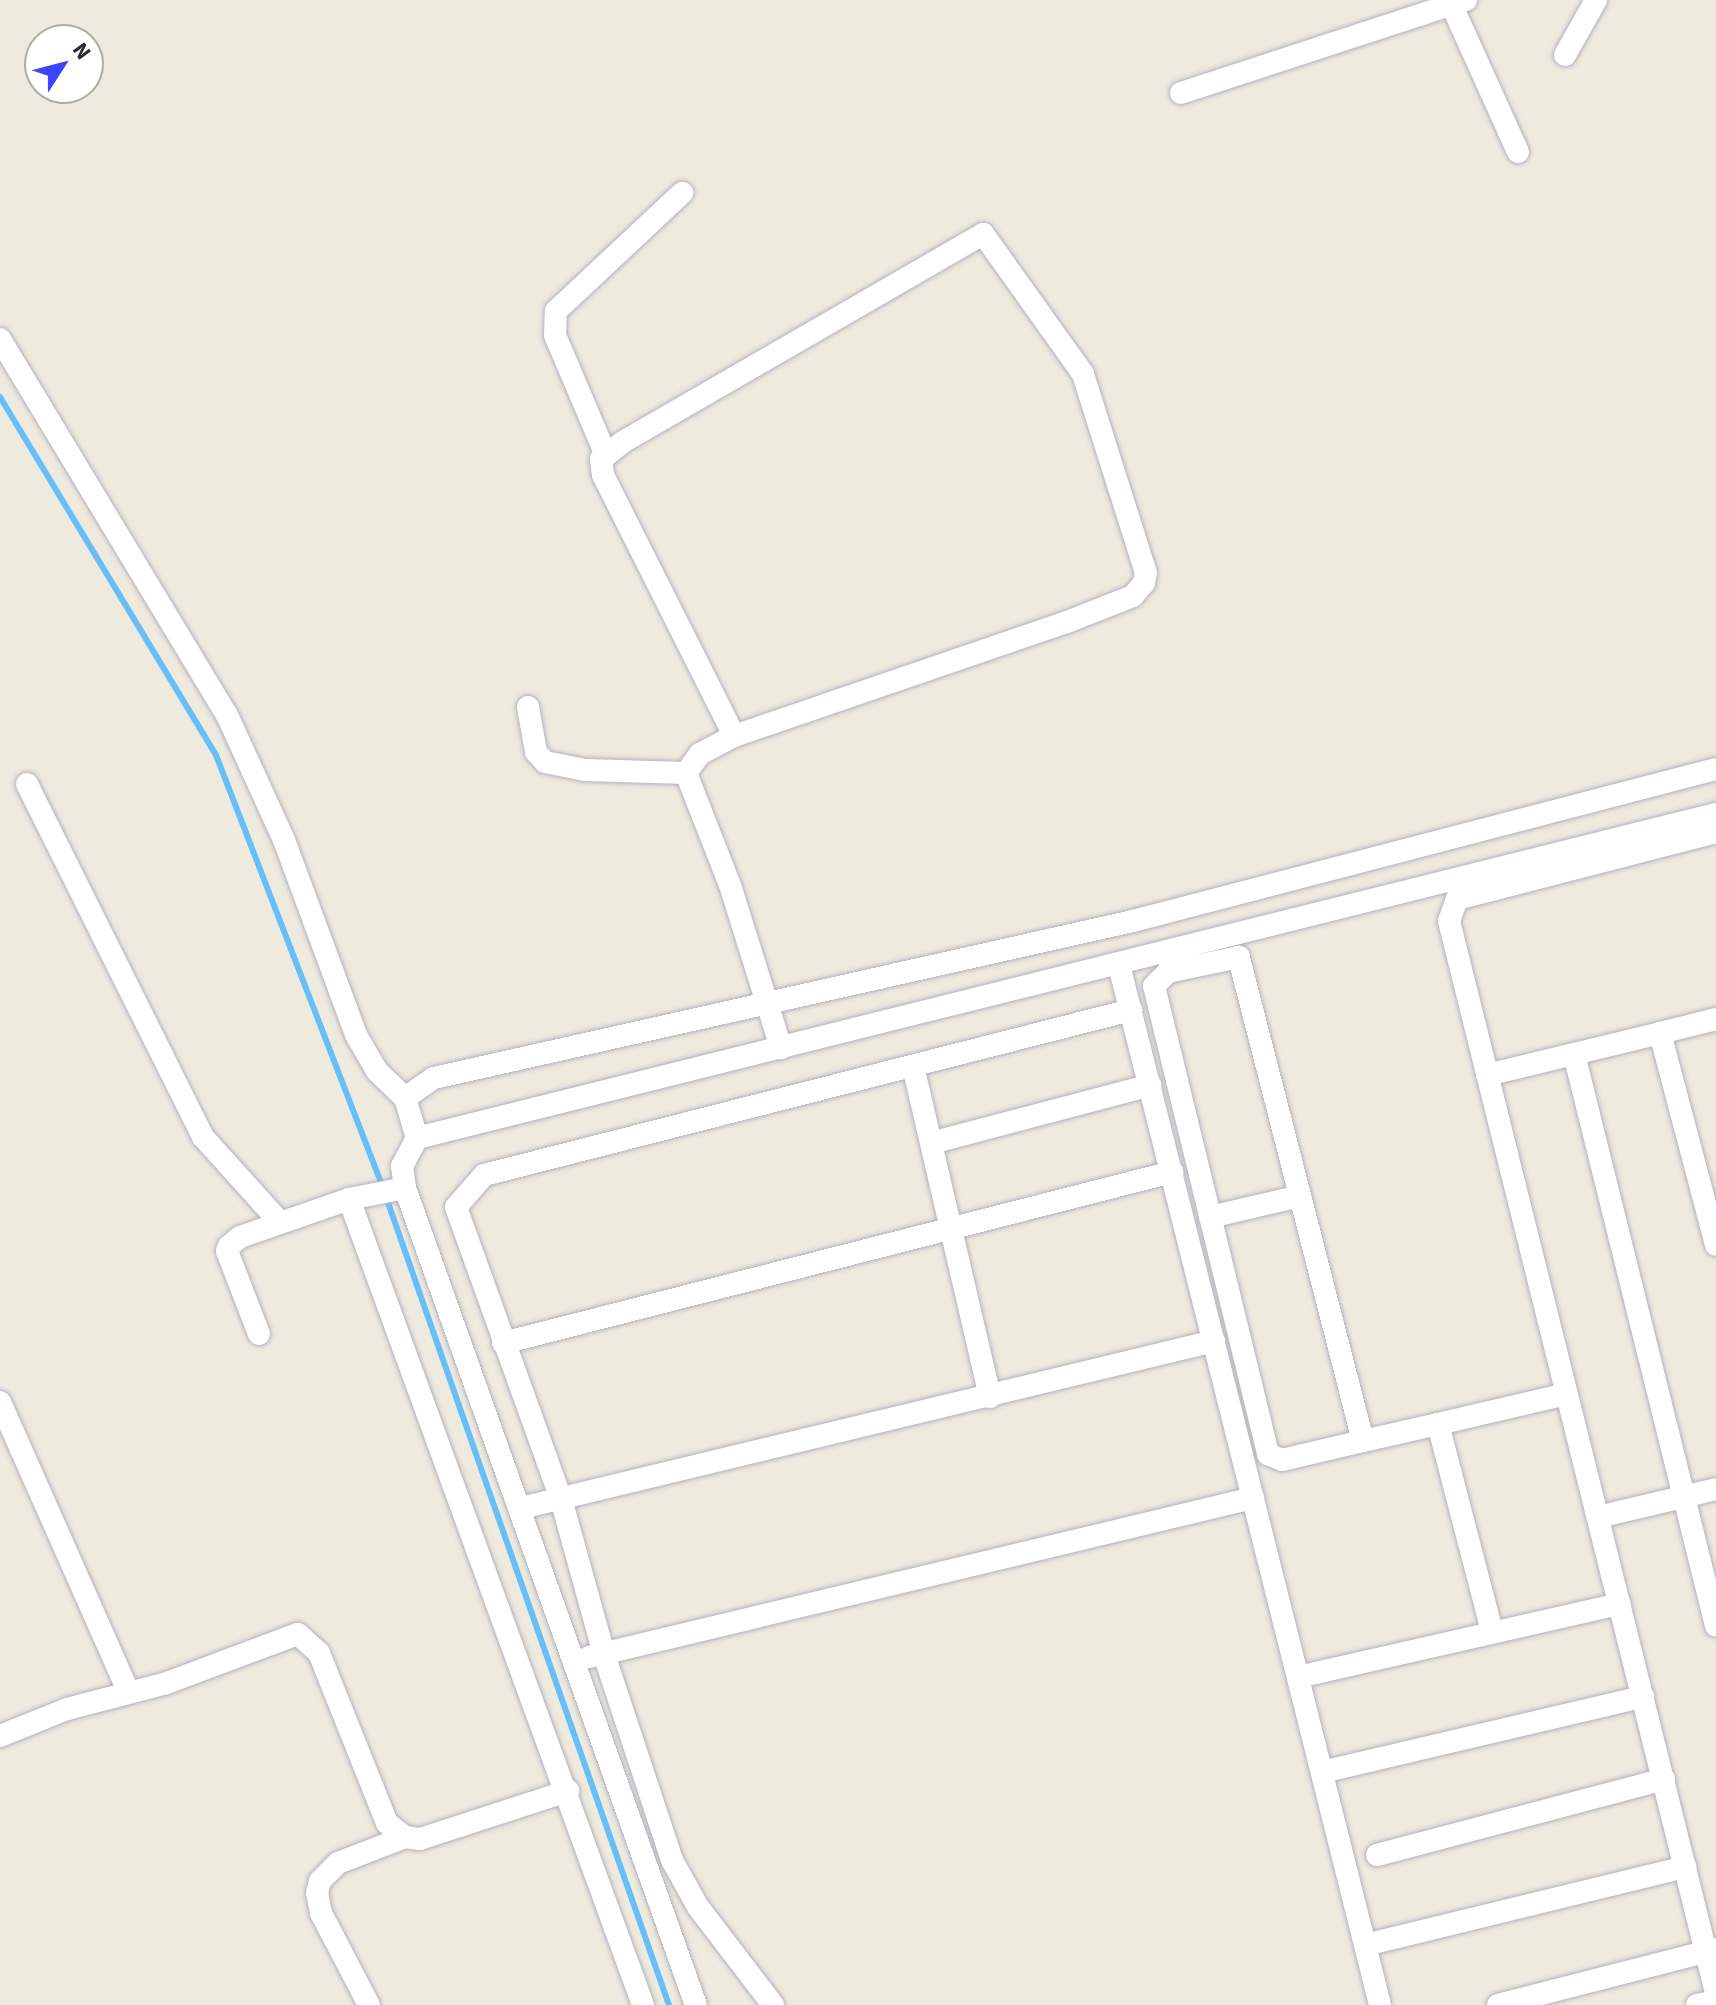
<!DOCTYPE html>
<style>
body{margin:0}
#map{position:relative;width:1716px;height:2005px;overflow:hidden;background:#efeade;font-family:"Source Sans 3",sans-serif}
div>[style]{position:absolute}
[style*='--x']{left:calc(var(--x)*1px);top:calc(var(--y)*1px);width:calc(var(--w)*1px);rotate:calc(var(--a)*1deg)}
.stream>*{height:6px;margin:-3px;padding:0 3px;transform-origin:3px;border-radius:3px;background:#67bffa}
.roads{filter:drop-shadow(0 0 2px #b2b2c1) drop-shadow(0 0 2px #b2b2c1)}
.minor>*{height:22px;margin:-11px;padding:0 11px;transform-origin:11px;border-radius:11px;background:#fff}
span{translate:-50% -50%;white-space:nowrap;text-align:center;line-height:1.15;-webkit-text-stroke:8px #fff;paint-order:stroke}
.north{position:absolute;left:24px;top:24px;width:80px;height:80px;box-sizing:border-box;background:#fff;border:2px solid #ababab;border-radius:50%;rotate:54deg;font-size:22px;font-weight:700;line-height:32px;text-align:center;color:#2c2c2c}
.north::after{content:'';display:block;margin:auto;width:28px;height:36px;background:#3b44ff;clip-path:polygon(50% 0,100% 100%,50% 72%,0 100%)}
</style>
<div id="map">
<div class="stream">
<div style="--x:0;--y:397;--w:418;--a:58.9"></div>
<div style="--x:216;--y:755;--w:462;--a:68.9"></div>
<div style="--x:386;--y:1197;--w:856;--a:70.7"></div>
</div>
<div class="roads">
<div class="minor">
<div style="--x:1453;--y:8;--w:158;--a:65.7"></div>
<div style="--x:1565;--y:55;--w:63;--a:-60.6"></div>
<div style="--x:1181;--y:93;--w:300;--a:-18.1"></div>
<div style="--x:0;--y:339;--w:439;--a:58.9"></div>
<div style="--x:227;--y:715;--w:137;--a:65.5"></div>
<div style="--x:284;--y:840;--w:208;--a:69.7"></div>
<div style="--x:356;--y:1035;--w:42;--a:59.7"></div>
<div style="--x:377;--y:1071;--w:39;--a:44"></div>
<div style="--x:405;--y:1098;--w:42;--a:73.3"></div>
<div style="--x:417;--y:1138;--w:32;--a:118"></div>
<div style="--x:402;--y:1166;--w:22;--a:82"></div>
<div style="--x:405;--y:1188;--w:867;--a:70.4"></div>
<div style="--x:605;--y:453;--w:128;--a:-113"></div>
<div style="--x:555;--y:335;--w:24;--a:-88"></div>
<div style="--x:556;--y:311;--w:173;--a:-43.1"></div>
<div style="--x:528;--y:707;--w:46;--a:79.9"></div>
<div style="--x:536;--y:752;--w:13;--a:48"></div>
<div style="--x:545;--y:762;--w:41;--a:11.3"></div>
<div style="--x:585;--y:770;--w:101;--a:1.7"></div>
<div style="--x:686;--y:773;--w:24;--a:-54"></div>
<div style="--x:700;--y:754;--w:38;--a:-28"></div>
<div style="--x:734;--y:736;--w:352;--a:-18.9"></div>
<div style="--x:1067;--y:622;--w:71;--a:-21.5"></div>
<div style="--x:1133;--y:596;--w:17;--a:-50"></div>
<div style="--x:1144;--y:583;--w:10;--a:-79"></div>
<div style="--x:1146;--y:573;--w:209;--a:-107.6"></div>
<div style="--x:1083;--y:374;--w:172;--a:-125.5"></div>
<div style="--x:983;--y:234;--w:416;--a:150"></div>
<div style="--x:623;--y:442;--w:28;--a:142"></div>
<div style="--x:601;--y:459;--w:16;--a:83"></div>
<div style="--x:603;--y:475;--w:292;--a:63.3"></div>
<div style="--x:686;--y:773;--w:120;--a:68.6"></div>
<div style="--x:730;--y:885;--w:171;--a:72.6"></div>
<div style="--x:27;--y:784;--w:394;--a:63.5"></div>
<div style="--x:203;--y:1137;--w:113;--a:47.9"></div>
<div style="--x:1716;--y:832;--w:268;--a:165.5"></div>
<div style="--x:1457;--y:899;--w:23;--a:110"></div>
<div style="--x:1449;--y:921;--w:1105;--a:76.01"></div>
<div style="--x:1119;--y:965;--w:1072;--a:75.91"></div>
<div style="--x:1660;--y:1033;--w:58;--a:-14"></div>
<div style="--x:1574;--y:1054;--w:589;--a:76.06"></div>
<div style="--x:913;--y:1066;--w:340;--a:76.9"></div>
<div style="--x:1487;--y:1075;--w:178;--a:-13.6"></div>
<div style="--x:1660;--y:1033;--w:219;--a:75.2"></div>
<div style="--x:405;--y:1098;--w:35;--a:-35"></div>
<div style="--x:434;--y:1078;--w:716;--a:-12.66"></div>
<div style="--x:1133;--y:921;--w:602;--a:-14.61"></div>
<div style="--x:417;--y:1138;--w:1339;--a:-14.01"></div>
<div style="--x:931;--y:1143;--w:227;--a:-14.8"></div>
<div style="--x:405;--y:1188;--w:57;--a:168.9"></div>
<div style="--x:349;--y:1199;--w:858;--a:69.96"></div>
<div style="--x:1210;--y:1217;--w:92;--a:-13.1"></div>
<div style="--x:259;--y:1334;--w:89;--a:-111.1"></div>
<div style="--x:227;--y:1251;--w:5;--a:-68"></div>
<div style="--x:229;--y:1246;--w:14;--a:-39"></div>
<div style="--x:240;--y:1237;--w:115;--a:-19.2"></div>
<div style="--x:503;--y:1343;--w:691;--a:-14.34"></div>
<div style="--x:0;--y:1402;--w:316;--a:66.1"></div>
<div style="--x:1438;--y:1424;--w:215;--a:75.4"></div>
<div style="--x:1363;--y:1441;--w:500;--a:-104.4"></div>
<div style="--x:1239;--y:957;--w:73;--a:168.1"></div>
<div style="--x:1168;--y:972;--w:20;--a:135"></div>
<div style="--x:1154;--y:986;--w:482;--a:76.3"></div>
<div style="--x:1268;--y:1454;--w:15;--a:23"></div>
<div style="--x:1282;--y:1460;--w:83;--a:-13.2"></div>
<div style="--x:1363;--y:1441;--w:77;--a:-12.8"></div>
<div style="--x:1438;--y:1424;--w:132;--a:-13.1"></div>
<div style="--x:521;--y:1508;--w:713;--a:-13.55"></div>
<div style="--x:1598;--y:1517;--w:121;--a:-13.3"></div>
<div style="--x:589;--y:1657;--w:683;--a:-13.47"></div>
<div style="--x:1298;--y:1677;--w:330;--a:-12.8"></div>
<div style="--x:0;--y:1736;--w:72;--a:-21.9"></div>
<div style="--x:67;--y:1709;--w:100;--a:-14.5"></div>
<div style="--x:164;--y:1684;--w:143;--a:-20.5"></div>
<div style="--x:298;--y:1634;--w:28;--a:42"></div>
<div style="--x:319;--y:1653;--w:183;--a:68.2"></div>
<div style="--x:387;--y:1823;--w:23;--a:38"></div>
<div style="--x:405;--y:1837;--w:15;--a:8"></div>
<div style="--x:420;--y:1839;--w:156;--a:-18"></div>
<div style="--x:1322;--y:1772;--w:330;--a:-13.2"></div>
<div style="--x:1377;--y:1855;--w:297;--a:-14.8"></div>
<div style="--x:1365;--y:1945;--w:330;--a:-13.7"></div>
<div style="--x:369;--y:2005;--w:104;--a:-117.6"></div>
<div style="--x:321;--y:1913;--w:20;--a:-101"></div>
<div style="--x:317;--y:1893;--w:12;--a:-76"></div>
<div style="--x:320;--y:1881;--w:25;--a:-45"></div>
<div style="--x:338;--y:1863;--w:72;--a:-21.2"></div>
<div style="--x:773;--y:2005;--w:123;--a:-127.4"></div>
<div style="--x:698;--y:1907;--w:54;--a:-119"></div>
<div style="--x:672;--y:1860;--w:217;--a:-108.3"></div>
<div style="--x:604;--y:1654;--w:161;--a:-105.5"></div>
<div style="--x:561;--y:1499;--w:310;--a:-109.8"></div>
<div style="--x:456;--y:1207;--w:43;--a:-48.8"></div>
<div style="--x:484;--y:1175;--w:668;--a:-14.31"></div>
<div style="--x:1498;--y:2005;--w:225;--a:-14.4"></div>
<div style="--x:1697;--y:2005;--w:19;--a:-12"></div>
</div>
</div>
<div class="north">N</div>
</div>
